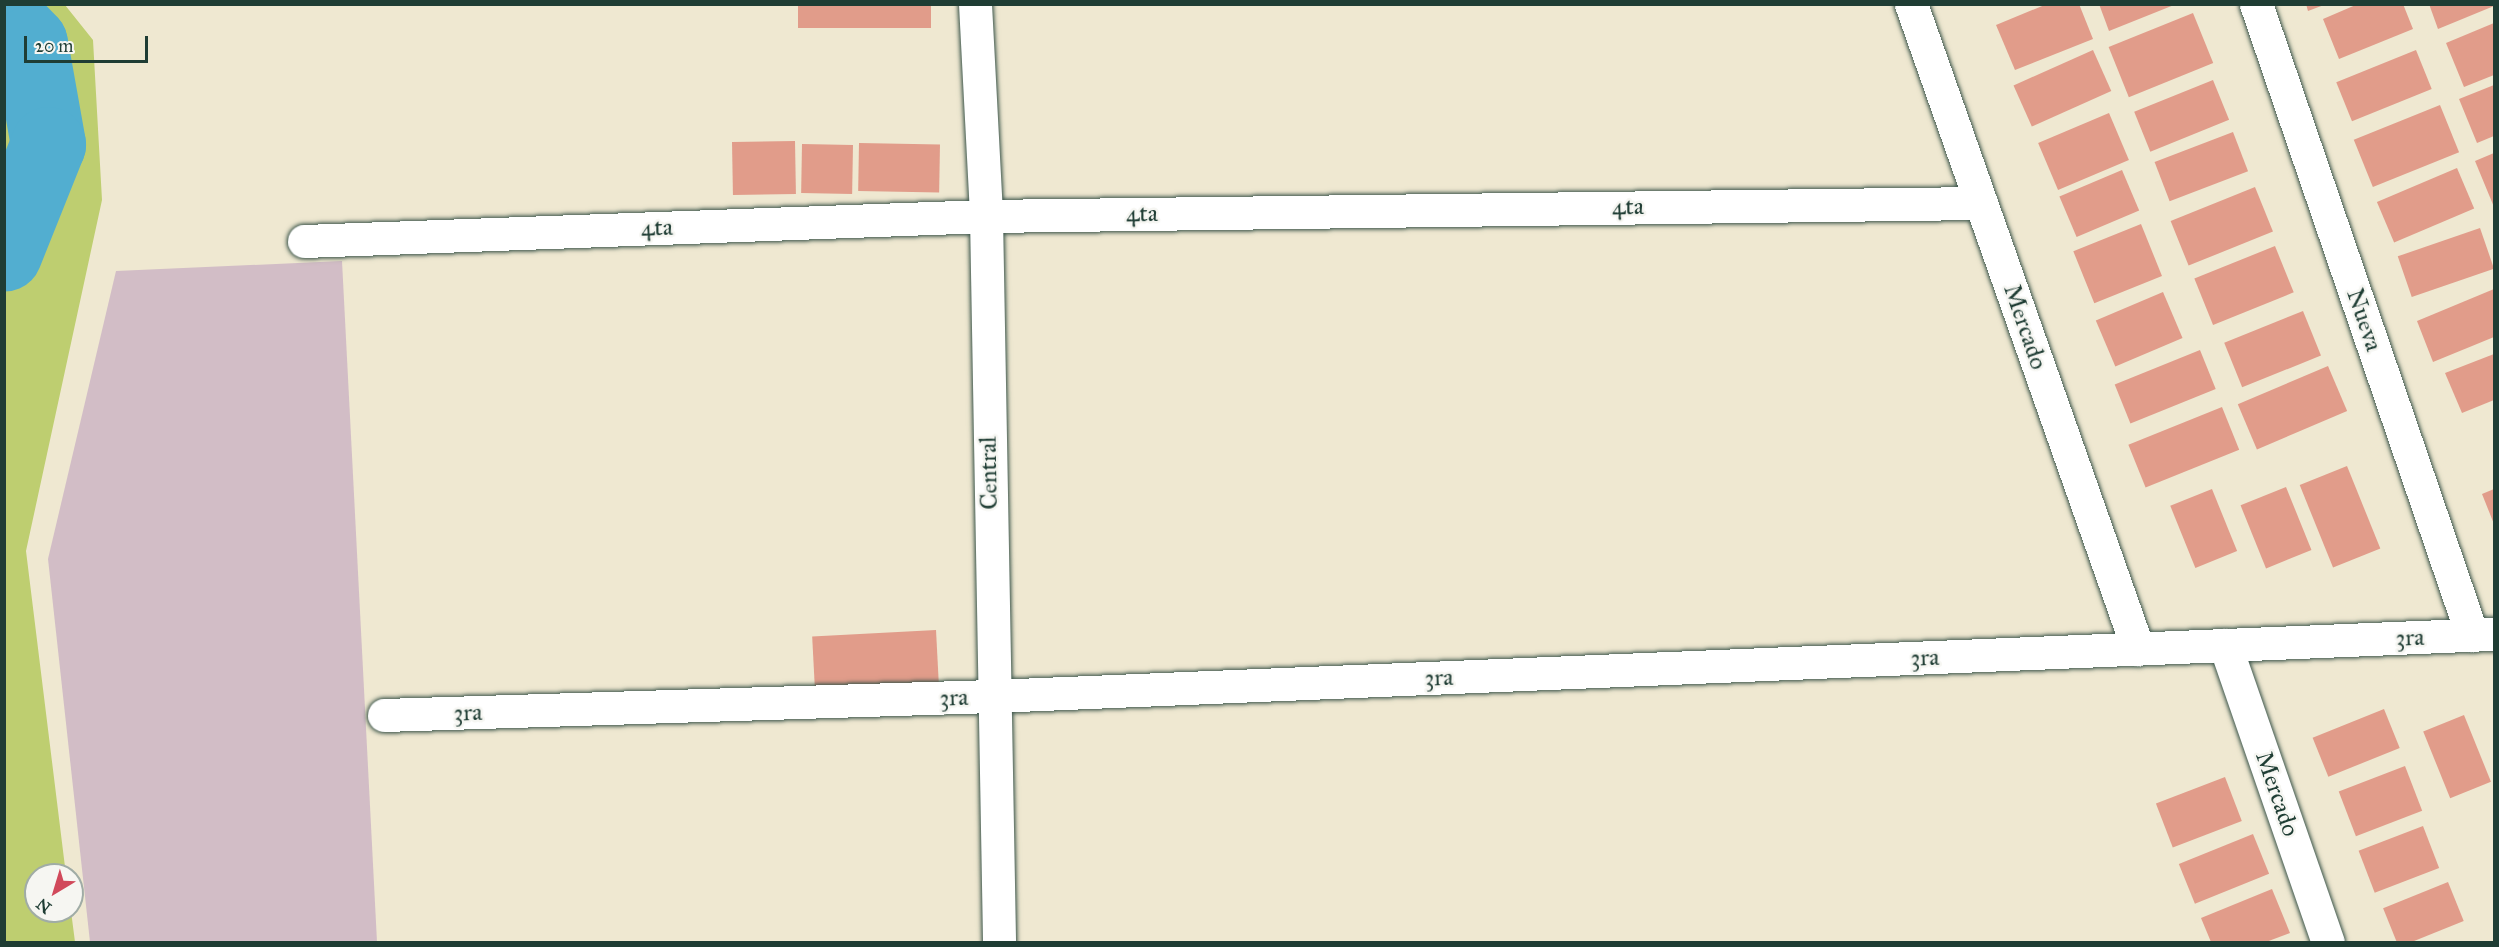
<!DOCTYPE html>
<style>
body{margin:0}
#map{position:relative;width:2499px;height:947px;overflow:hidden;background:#efe8d1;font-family:"IM FELL Great Primer",serif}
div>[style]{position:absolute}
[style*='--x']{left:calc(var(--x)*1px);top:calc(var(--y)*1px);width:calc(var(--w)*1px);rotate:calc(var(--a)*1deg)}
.industrial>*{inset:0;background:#d2bdc6}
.green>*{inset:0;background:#bece70}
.river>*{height:75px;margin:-37.5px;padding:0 37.5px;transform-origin:37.5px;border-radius:37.5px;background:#52aed0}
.building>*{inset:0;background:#e19c8a;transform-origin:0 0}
.roads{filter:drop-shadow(0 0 2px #3e574c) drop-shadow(0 0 2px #3e574c)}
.minor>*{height:33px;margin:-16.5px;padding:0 16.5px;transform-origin:16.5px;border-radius:16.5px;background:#fff}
.primary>*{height:33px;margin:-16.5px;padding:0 16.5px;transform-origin:16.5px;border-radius:16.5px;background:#fff}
span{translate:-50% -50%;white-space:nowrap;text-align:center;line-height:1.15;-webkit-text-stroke:5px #f6f6f2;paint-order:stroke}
.street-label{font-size:24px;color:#1f3d34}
.frame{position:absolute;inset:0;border:6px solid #1f3d34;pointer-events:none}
.north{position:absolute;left:24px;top:863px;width:60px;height:60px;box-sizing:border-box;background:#f6f6f2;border:2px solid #a0aca6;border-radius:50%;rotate:218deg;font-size:16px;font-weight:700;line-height:24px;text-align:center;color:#1f3d34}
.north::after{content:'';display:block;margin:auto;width:21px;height:27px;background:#d1495b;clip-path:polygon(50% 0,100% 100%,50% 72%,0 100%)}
.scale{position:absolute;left:24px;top:36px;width:124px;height:27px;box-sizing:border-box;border:3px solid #1f3d34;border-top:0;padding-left:8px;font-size:18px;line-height:21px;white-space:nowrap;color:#1f3d34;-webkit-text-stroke:4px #f6f6f2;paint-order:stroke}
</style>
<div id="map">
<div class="industrial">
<div style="clip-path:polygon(342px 261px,377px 942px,90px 942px,48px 559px,116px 271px)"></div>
</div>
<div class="green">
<div style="clip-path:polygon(5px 4px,65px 5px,93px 40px,102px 200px,26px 551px,66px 875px,36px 875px,36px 911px,71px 911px,75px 942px,5px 942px)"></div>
</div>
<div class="river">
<div style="--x:4;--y:16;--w:37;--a:46"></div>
<div style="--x:30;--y:43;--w:103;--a:79.9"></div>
<div style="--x:48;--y:144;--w:118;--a:111.8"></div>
</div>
<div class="building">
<div style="left:798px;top:4px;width:133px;height:24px"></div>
<div style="clip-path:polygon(2047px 4px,2079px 4px,2093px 39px,2015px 70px,1996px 25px)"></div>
<div style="clip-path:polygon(2099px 4px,2174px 4px,2174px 5px,2109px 31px)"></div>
<div style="clip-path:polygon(2306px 4px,2324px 4px,2324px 5px,2308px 11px)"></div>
<div style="clip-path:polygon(2358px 4px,2403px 4px,2413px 29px,2339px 59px,2323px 19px)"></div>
<div style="clip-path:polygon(2429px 4px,2494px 4px,2494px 6px,2438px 29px)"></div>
<div style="left:2193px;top:13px;width:54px;height:91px;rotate:68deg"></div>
<div style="clip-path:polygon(2494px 23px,2494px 75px,2464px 87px,2446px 43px)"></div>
<div style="left:2093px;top:50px;width:45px;height:87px;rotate:66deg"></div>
<div style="left:2416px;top:50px;width:42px;height:86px;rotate:68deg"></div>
<div style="left:2213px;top:80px;width:43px;height:85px;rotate:68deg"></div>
<div style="clip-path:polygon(2494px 85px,2494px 136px,2477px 143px,2459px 99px)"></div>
<div style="left:2440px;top:105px;width:51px;height:93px;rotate:68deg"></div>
<div style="left:2109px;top:113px;width:51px;height:77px;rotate:67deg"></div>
<div style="left:2233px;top:132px;width:42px;height:84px;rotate:69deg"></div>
<div style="left:795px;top:141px;width:53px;height:63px;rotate:89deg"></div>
<div style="left:859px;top:143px;width:81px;height:48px;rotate:1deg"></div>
<div style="left:802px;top:144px;width:51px;height:49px;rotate:1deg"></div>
<div style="clip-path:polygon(2494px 153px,2494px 207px,2475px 161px)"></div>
<div style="left:2457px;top:168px;width:44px;height:87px;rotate:67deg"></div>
<div style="left:2122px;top:170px;width:44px;height:68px;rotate:67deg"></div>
<div style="left:2255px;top:187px;width:48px;height:91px;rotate:68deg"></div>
<div style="left:2141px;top:224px;width:56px;height:73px;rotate:68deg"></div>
<div style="left:2480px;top:228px;width:43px;height:87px;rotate:71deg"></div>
<div style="left:2275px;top:246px;width:50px;height:87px;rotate:68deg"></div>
<div style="clip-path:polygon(2494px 289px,2494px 337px,2433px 362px,2417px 321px)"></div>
<div style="left:2163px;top:292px;width:50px;height:73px;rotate:67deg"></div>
<div style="left:2303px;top:311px;width:48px;height:85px;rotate:68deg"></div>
<div style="left:2200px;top:350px;width:42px;height:92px;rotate:68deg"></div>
<div style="clip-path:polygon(2494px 354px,2494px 400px,2462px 413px,2445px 373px)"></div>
<div style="left:2328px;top:366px;width:49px;height:98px;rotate:67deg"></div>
<div style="left:2222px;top:407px;width:46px;height:101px;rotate:68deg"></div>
<div style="left:2347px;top:466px;width:89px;height:51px;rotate:68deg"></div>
<div style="left:2286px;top:487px;width:68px;height:49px;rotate:68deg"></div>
<div style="left:2212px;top:489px;width:67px;height:45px;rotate:68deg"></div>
<div style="clip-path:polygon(2494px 489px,2494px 524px,2482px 494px)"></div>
<div style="left:936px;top:630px;width:53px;height:124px;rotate:87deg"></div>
<div style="left:2384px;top:709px;width:42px;height:77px;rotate:68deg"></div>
<div style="left:2464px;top:715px;width:72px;height:44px;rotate:68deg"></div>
<div style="left:2405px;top:766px;width:48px;height:71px;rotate:69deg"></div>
<div style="left:2225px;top:777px;width:47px;height:74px;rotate:69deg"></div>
<div style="left:2423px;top:826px;width:45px;height:69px;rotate:69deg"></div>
<div style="left:2253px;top:834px;width:43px;height:80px;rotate:68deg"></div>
<div style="left:2448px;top:882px;width:42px;height:70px;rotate:68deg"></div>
<div style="clip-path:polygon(2272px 889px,2290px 933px,2266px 942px,2211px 942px,2201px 918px)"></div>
</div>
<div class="roads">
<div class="minor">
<div style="--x:1911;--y:4;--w:684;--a:70.61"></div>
<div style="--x:2256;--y:4;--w:667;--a:71.1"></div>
<div style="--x:304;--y:241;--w:682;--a:-2.1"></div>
<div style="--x:986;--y:216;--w:995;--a:-0.75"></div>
<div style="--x:2225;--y:645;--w:314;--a:70.9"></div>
<div style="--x:384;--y:715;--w:609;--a:-1.79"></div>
<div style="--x:993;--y:696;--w:1502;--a:-2.37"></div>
</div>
<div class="primary">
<div style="--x:975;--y:4;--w:212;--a:87"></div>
<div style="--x:986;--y:216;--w:726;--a:88.97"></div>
</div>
</div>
<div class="street-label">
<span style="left:1628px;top:207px;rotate:-1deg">4ta</span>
<span style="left:1142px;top:214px;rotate:-1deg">4ta</span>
<span style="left:657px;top:228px;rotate:-2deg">4ta</span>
<span style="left:2364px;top:320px;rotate:71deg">Nueva</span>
<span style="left:2025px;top:327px;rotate:71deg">Mercado</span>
<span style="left:989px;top:473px;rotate:-91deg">Central</span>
<span style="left:2410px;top:638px;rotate:-2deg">3ra</span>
<span style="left:1925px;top:658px;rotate:-2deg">3ra</span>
<span style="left:1439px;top:678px;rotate:-2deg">3ra</span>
<span style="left:954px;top:698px;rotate:-2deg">3ra</span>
<span style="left:468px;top:713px;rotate:-2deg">3ra</span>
<span style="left:2277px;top:794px;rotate:71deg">Mercado</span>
</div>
<div class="frame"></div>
<div class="north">N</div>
<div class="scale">20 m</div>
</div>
